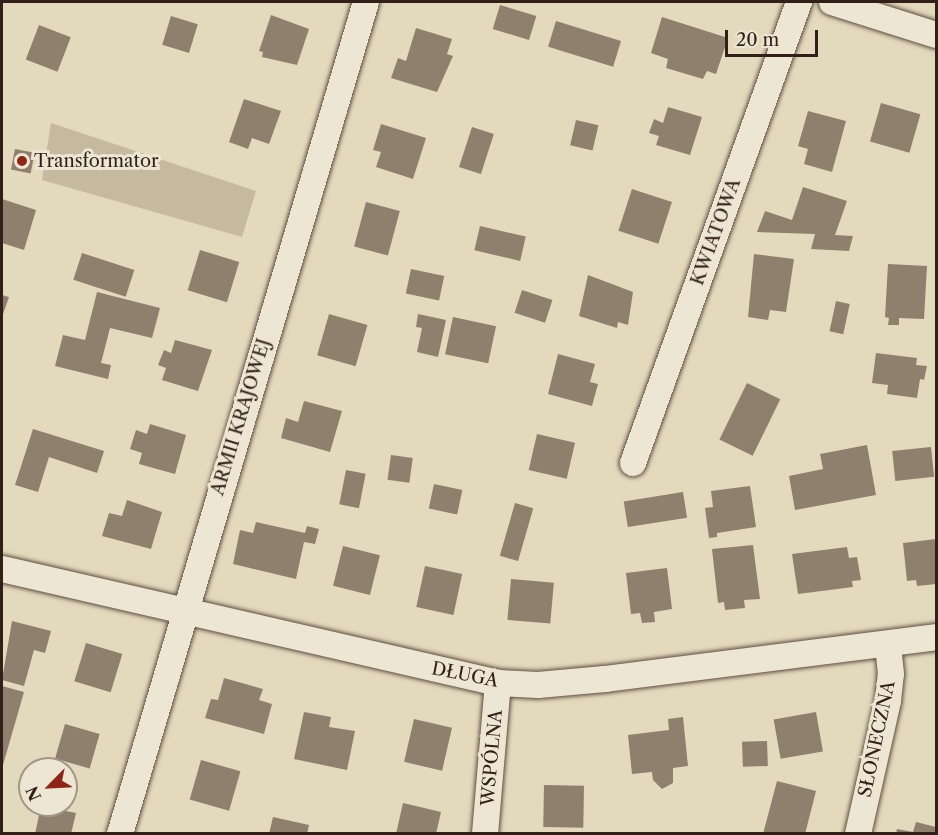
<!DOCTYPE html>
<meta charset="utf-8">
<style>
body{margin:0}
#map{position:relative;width:938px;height:835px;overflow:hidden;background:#e3d9bc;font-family:"Libre Caslon Text",serif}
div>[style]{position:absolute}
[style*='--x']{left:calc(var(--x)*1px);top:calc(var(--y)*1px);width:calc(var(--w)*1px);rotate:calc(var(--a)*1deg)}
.green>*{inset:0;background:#c5b9a0}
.building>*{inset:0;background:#8e806d;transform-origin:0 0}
.roads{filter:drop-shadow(0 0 2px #5e4e41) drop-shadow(0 0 2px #5e4e41)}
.minor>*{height:26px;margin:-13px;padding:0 13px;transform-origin:13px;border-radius:13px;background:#ede6d3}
.dots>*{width:16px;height:16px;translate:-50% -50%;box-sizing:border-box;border:3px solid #ede6d3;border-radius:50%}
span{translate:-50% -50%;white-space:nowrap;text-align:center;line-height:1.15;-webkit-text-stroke:6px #ede6d3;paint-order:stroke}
.poi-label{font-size:18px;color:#321f18}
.left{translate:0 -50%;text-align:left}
.street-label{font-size:18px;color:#321f18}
.frame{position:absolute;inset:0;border:3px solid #321f18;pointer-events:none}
.north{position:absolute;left:18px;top:757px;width:60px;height:60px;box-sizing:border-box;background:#ede6d3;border:2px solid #a29688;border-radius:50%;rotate:246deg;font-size:16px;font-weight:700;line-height:24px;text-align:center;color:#321f18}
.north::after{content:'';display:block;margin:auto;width:21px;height:27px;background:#8f2418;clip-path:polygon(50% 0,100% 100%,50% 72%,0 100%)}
.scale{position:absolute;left:725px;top:30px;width:93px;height:27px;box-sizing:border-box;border:3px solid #321f18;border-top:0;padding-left:8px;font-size:18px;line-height:21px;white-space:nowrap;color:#321f18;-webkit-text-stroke:4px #ede6d3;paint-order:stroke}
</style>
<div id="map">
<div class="green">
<div style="clip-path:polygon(51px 123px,256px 191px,242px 237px,42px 180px)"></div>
</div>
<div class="building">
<div style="left:500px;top:5px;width:38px;height:25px;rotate:17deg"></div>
<div style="clip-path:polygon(271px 15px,309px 29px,297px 65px,262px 57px,263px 52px,259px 51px)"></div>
<div style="left:171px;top:16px;width:28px;height:30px;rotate:17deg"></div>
<div style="clip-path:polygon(662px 17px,728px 38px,716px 74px,707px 71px,703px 79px,666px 68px,668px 59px,651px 53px)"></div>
<div style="left:556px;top:21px;width:68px;height:27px;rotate:17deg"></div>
<div style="left:39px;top:25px;width:34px;height:37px;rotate:21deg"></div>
<div style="clip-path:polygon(416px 28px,452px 39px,447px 54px,453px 56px,437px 92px,391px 78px,398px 58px,406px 61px)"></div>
<div style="clip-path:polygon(244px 99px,281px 111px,269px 144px,252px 138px,248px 149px,229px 142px)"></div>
<div style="left:881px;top:103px;width:41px;height:40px;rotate:16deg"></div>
<div style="clip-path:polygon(668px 107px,702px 117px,690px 155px,656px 145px,659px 136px,649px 133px,654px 119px,663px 123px)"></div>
<div style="clip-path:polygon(808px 111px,846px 121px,832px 172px,804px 164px,808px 149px,798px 146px)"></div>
<div style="left:576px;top:120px;width:23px;height:26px;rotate:13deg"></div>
<div style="clip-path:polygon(381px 124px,426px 138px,413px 179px,376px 167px,381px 152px,373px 150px)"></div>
<div style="left:472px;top:127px;width:23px;height:42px;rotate:18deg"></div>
<div style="left:15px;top:149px;width:20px;height:21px;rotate:11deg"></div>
<div style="clip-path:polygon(803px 187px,847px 201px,835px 235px,853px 236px,849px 251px,811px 249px,815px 234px,757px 232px,765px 211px,792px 220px)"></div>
<div style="left:632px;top:189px;width:42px;height:44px;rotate:18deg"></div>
<div style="clip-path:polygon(2px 199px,36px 210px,24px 250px,2px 243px)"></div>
<div style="left:366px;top:202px;width:35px;height:46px;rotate:15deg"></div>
<div style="left:480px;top:226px;width:47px;height:25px;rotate:13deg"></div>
<div style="left:200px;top:250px;width:41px;height:42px;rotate:17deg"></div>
<div style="left:82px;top:253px;width:55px;height:28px;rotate:18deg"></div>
<div style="clip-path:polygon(754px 254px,794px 259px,786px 312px,770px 310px,768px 320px,748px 317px)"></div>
<div style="clip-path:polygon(888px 264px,927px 266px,924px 319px,899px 318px,899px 325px,888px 325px,889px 318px,885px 317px)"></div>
<div style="left:411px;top:269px;width:34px;height:25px;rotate:12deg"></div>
<div style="clip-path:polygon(588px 275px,633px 292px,628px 325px,618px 322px,617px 328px,579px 316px)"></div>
<div style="left:522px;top:290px;width:32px;height:24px;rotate:18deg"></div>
<div style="clip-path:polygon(97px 292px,160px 308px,152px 338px,110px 328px,101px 363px,111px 365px,108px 379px,55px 366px,63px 335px,85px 340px)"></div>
<div style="clip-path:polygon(2px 295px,9px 297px,2px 317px)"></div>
<div style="left:836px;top:301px;width:14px;height:31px;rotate:12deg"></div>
<div style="left:329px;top:314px;width:40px;height:43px;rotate:16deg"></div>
<div style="clip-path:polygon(418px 314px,446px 320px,438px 357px,417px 352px,422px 328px,416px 327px)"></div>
<div style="left:453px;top:317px;width:44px;height:38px;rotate:12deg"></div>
<div style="clip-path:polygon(175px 340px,212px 350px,198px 391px,162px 380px,166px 368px,158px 365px,164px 350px,171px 353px)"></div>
<div style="clip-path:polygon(876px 353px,917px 358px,916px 365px,927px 366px,924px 380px,920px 379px,917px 398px,887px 394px,888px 385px,872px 383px)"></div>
<div style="clip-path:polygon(558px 354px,595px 364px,590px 382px,598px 384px,592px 406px,548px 394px)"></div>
<div style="left:747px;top:383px;width:37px;height:63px;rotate:26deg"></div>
<div style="clip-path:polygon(304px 401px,342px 411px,330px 452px,281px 438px,286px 418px,298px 422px)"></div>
<div style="clip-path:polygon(150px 424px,186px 435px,175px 474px,139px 464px,142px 453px,130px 449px,136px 430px,147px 434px)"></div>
<div style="clip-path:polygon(33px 429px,104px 451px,97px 473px,49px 457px,38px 492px,15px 485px)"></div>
<div style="left:537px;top:434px;width:39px;height:37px;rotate:13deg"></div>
<div style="clip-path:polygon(867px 445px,876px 495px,795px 510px,789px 476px,823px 469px,820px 454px)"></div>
<div style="left:931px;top:447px;width:30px;height:39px;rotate:84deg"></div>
<div style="left:391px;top:455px;width:22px;height:25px;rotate:8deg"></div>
<div style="left:346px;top:470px;width:20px;height:35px;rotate:11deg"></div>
<div style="left:434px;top:484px;width:29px;height:25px;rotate:12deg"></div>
<div style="clip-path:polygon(750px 486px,756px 527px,717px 533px,717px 537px,709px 538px,705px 508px,713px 507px,711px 491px)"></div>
<div style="left:683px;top:492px;width:26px;height:60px;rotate:81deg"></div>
<div style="clip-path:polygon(127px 500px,162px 512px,151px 549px,102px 536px,109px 513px,122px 516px)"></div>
<div style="left:515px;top:503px;width:19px;height:55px;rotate:16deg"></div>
<div style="clip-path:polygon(256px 522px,305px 533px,307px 526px,319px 529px,315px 544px,304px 542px,296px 579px,233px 564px,240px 530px,253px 533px)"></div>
<div style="clip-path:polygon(936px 539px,936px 584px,917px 586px,916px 580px,907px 581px,903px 543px)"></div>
<div style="clip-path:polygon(753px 545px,760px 599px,744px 600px,745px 608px,725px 610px,724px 602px,718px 603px,712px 549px)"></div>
<div style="left:343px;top:546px;width:38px;height:41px;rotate:14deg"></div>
<div style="clip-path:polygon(847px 547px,849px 558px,857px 557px,861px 580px,852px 581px,853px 587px,798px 594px,792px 554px)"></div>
<div style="left:425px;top:566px;width:38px;height:42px;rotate:12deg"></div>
<div style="clip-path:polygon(667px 568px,672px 609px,654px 612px,655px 622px,642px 623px,640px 613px,631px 614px,626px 573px)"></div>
<div style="left:511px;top:579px;width:43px;height:41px;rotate:5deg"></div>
<div style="clip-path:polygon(12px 621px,51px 631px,45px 653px,34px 650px,24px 686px,2px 680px)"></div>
<div style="left:86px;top:643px;width:38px;height:40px;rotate:17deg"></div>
<div style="clip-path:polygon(224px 678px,263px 689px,259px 700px,272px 704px,264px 734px,205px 718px,211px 699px,218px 700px)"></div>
<div style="clip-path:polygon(2px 686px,24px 692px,3px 765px,2px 764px)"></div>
<div style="clip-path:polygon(304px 712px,331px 717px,329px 727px,355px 731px,347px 770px,294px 759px)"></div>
<div style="left:816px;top:712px;width:40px;height:43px;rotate:80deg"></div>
<div style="clip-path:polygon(683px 717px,688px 766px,673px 768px,673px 783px,662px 789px,653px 780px,652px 772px,632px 774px,628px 735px,669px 730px,668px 719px)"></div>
<div style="left:414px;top:719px;width:39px;height:44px;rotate:13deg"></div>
<div style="left:65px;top:724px;width:36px;height:36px;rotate:16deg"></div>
<div style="left:767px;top:741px;width:25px;height:25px;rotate:88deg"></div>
<div style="left:201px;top:760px;width:41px;height:41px;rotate:16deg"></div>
<div style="clip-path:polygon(777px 781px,816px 791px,805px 834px,763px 834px)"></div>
<div style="left:544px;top:785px;width:40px;height:42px;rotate:1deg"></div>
<div style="clip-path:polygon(403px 803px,441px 812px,436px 834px,396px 834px)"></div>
<div style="clip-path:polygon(41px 806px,76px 813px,71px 834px,35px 834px)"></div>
<div style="clip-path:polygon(273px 817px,309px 825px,307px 834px,269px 834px)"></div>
<div style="clip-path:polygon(916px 822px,936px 827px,936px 834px,896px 834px,897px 829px,913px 832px)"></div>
</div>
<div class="roads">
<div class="minor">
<div style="--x:832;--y:2;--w:109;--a:17.6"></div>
<div style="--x:633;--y:463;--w:490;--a:-70.2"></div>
<div style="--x:2;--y:569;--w:509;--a:12.94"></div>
<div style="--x:498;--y:683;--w:40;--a:2.9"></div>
<div style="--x:538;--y:685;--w:67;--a:-5.1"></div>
<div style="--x:605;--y:679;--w:334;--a:-7.2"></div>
<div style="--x:120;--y:834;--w:868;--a:-73.53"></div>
<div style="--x:485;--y:834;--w:152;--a:-85.1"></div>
<div style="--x:858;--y:834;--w:136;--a:-77.3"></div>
<div style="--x:888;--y:701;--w:27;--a:-84"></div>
<div style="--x:891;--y:674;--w:29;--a:-96"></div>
</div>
</div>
<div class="dots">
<div style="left:22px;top:161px;background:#8f2418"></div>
</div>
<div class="poi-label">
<span class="left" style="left:34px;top:161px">Transformator</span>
</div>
<div class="street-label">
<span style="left:716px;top:232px;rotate:-70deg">KWIATOWA</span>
<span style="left:241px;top:417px;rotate:-73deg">ARMII KRAJOWEJ</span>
<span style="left:465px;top:675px;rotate:11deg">DŁUGA</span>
<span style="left:877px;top:739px;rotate:-78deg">SŁONECZNA</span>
<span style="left:492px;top:758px;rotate:-85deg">WSPÓLNA</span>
</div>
<div class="frame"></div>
<div class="north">N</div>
<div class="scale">20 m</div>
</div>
